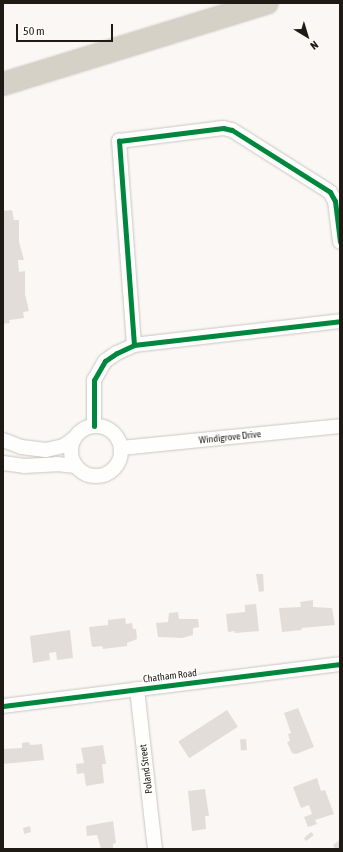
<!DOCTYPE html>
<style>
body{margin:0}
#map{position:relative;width:343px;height:852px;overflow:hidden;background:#faf7f4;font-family:"Asap Condensed",sans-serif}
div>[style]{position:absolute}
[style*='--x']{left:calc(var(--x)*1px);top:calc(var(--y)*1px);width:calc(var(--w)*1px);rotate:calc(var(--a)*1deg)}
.building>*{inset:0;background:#e2ddd8;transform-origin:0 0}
.roads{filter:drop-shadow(0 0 1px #cbc6c2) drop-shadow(0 0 1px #cbc6c2)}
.street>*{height:14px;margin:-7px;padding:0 7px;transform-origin:7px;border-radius:7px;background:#fefefd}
.street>.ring{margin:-7px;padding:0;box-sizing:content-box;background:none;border:14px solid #fefefd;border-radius:50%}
.highway>*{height:22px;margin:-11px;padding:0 11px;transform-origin:11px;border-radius:11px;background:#d5d1c6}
.cycleway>*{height:5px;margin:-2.5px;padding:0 2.5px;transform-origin:2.5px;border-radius:2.5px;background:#00873e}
span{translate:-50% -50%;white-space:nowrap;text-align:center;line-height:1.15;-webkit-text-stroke:3px #fff;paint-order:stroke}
.street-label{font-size:10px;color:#201a14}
.frame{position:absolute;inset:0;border:4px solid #201a14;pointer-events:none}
.north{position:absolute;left:287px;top:16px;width:40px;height:40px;-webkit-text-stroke:3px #fff;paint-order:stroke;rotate:142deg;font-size:11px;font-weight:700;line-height:16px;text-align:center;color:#201a14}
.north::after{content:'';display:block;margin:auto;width:14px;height:18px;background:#201a14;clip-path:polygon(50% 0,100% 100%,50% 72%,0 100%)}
.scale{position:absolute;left:16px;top:24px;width:97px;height:18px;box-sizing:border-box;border:2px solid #201a14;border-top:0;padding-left:5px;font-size:12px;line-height:14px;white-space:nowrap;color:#201a14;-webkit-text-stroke:3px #fff;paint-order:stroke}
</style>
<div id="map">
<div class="building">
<div style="clip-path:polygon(12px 210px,14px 220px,19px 220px,19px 242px,24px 260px,18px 260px,19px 272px,25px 271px,25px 294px,29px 311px,23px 312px,24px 318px,9px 320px,10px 323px,3px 324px,3px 211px)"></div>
<div style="clip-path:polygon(256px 574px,263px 574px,264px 591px,259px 592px)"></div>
<div style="clip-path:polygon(313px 600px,313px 607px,332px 608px,335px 625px,301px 628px,302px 630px,282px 632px,279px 608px,301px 607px,300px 602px)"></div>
<div style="clip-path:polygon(256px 604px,259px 631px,235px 633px,235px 631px,228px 632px,226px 614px,245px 612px,245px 605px)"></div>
<div style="clip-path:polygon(178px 612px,179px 619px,198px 619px,199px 627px,193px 628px,193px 635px,182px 638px,158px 637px,156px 623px,168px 622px,169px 613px)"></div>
<div style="clip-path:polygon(125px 618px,126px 624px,132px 623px,133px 629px,136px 629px,137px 639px,127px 643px,127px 646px,103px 649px,102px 646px,92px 647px,89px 627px,108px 625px,108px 620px)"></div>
<div style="clip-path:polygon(70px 630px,73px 658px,57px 660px,56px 652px,49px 653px,50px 660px,33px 663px,30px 636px)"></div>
<div style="clip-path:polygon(298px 708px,314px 747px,296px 754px,292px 753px,287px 742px,290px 741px,288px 734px,291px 733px,284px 713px)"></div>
<div style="left:227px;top:710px;width:20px;height:58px;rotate:57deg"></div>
<div style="left:246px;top:739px;width:11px;height:6px;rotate:85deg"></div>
<div style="clip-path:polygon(29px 742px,30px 745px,42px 744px,44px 760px,3px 764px,3px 749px,22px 748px,22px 743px)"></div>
<div style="clip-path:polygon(103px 745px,106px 764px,102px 764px,104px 783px,86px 786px,84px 773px,77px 774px,76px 764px,84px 763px,81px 748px)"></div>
<div style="clip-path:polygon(317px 778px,321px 791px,325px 790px,334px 814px,315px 820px,317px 824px,308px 827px,304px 817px,312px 814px,309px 805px,301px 808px,293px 787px)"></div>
<div style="clip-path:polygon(205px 789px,209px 816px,205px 816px,206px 829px,192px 831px,188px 791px)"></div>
<div style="clip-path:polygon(113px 821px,116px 843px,113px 844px,113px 849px,101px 849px,97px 835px,87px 836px,86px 826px)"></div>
<div style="clip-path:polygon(30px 826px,31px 832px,24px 834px,23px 828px)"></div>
<div style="clip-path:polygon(311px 832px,314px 835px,306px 841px,304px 838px)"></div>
<div style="clip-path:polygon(340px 840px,340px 849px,335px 849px,333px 845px)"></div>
</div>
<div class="roads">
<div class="street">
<div style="--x:134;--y:345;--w:205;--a:-94.2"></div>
<div style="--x:119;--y:141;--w:105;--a:-7.1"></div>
<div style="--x:223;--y:128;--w:9;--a:13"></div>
<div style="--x:232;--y:130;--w:116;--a:32.3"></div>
<div style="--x:330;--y:192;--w:10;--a:61"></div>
<div style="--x:335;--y:201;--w:41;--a:83"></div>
<div style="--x:94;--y:426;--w:46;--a:-90"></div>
<div style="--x:94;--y:380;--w:22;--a:-60"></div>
<div style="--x:105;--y:361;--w:14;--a:-34"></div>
<div style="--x:117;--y:353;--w:19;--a:-25"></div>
<div style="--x:134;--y:345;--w:207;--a:-6.6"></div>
<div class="ring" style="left:71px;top:426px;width:36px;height:36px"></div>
<div style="--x:3;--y:440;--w:19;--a:21"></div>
<div style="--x:21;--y:447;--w:25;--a:7"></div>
<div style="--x:46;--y:450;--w:18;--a:-13"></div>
<div style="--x:64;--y:446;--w:11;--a:-38"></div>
<div style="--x:121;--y:448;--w:220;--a:-5.7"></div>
<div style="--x:3;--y:463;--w:21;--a:8"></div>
<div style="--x:24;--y:466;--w:33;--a:-3"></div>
<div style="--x:57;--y:464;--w:19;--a:6"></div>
<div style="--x:137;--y:689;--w:161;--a:83.6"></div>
<div style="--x:3;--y:706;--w:340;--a:-7.1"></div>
</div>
<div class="highway">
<div style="--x:3;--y:84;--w:276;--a:-17.1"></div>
</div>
</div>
<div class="cycleway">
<div style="--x:134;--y:345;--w:205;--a:-94.2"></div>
<div style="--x:119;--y:141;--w:105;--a:-7.1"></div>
<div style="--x:223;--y:128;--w:9;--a:13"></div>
<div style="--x:232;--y:130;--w:116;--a:32.3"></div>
<div style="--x:330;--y:192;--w:10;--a:61"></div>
<div style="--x:335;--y:201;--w:41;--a:83"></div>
<div style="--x:94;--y:426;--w:46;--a:-90"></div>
<div style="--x:94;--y:380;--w:22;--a:-60"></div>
<div style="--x:105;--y:361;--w:14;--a:-34"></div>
<div style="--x:117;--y:353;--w:19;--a:-25"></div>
<div style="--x:134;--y:345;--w:207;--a:-6.6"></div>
<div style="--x:3;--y:706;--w:340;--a:-7.1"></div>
</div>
<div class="street-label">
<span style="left:230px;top:437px;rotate:-6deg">Windigrove Drive</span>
<span style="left:170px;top:676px;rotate:-7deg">Chatham Road</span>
<span style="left:146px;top:769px;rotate:-97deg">Poland Street</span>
</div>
<div class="frame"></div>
<div class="north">N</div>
<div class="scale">50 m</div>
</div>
